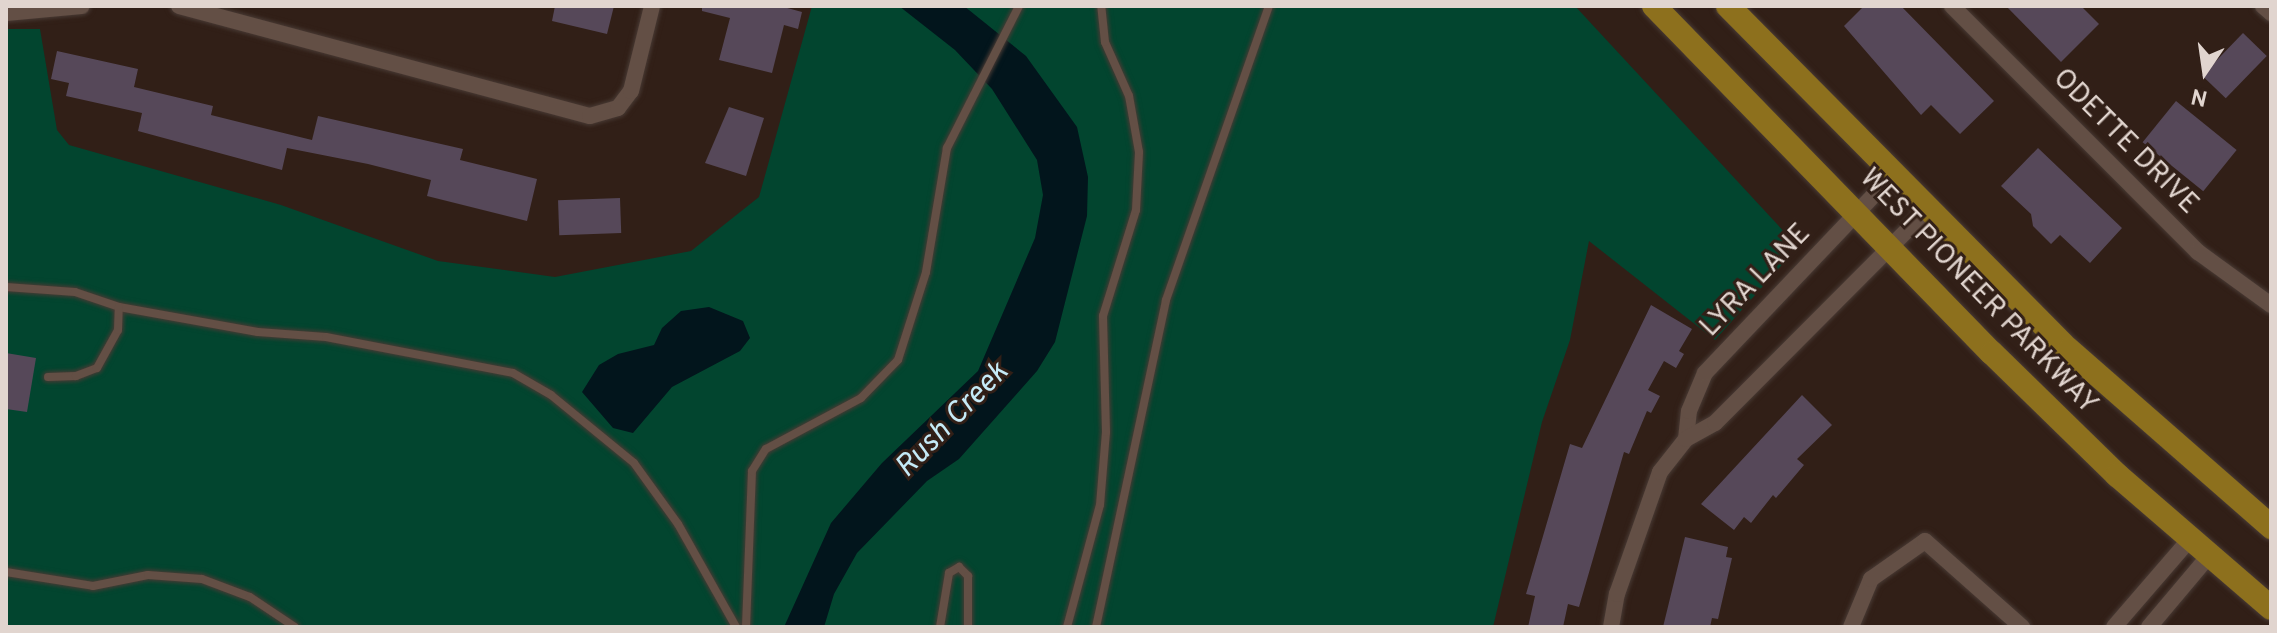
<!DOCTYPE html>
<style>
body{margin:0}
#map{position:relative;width:2277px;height:633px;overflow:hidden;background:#311f17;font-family:Overpass,sans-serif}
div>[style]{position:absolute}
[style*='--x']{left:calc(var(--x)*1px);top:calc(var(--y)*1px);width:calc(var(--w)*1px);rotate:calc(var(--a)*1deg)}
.green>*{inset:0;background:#02452f}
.water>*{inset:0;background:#02151c}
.building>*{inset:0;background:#564859;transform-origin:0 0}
.roads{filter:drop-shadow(0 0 2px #483a34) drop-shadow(0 0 2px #483a34)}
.lane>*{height:8px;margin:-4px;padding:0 4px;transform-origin:4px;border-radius:4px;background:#634f45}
.street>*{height:16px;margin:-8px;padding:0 8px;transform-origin:8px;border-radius:8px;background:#634f45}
.primary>*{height:24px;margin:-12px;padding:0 12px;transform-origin:12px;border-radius:12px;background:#8d701d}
span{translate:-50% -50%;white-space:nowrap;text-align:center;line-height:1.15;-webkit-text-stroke:6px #311f17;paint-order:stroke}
.street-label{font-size:28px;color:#e1d5cf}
.water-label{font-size:30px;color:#c5eaf7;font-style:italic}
.frame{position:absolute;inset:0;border:8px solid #e1d5cf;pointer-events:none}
.north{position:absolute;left:2165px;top:32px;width:80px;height:80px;-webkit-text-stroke:6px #311f17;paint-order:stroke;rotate:193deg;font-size:22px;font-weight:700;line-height:32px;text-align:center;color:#e1d5cf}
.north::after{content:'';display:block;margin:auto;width:28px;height:36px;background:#e1d5cf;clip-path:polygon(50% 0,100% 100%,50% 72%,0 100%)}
</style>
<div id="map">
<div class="green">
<div style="clip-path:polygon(812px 6px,1575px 6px,1789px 237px,1788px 258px,1715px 340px,1589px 241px,1570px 340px,1542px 422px,1493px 627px,6px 627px,6px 29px,40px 29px,57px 130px,69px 145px,281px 205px,438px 261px,555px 277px,691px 251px,759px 197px)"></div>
</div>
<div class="water">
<div style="clip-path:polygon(899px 6px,964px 6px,1026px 56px,1077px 127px,1088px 177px,1087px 216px,1055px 342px,1037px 371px,959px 459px,927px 481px,857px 553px,834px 594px,824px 627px,784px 627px,831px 523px,882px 463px,978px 371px,1035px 238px,1043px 195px,1037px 160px,992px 89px,955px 50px)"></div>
<div style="clip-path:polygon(709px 307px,743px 321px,750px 338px,740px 351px,672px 387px,633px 433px,613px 428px,582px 392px,599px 365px,618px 354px,654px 345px,662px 328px,681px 311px)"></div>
</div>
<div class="building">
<div style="clip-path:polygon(555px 6px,614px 6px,607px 34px,552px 21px)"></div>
<div style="clip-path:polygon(702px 6px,780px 6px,802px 12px,798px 29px,784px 25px,772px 73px,719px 60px,730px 18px,702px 11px)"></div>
<div style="clip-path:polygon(1864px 6px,1901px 6px,1994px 101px,1960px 134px,1931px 105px,1921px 115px,1844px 26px)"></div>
<div style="clip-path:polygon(2006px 6px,2081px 6px,2099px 24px,2061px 62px)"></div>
<div style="left:2243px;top:33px;width:33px;height:59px;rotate:44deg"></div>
<div style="clip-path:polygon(57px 51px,138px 69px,134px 87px,213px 106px,211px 115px,312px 140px,318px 116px,463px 149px,460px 160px,537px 179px,527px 221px,427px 196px,431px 180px,368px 164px,287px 148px,282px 170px,138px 131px,142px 113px,66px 96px,69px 83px,51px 79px)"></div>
<div style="left:2176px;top:101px;width:78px;height:53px;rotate:39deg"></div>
<div style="clip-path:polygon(729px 107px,764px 118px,746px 176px,705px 163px)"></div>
<div style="clip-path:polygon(2038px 148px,2122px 228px,2090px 263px,2060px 235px,2051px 244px,2033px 226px,2031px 214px,2001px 186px)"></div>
<div style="left:620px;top:198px;width:35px;height:62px;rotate:88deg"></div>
<div style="clip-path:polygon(1651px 305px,1692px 329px,1679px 351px,1684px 354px,1676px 368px,1664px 361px,1648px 390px,1660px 396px,1651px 413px,1647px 411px,1629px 454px,1624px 452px,1579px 607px,1568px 604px,1563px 627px,1528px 627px,1535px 596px,1526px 594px,1570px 444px,1582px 448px)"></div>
<div style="clip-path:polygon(6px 353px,36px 358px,27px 412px,6px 409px)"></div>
<div style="clip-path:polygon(1802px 395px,1832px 425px,1797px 459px,1804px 465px,1776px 498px,1773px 495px,1751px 523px,1744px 517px,1734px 530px,1701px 504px)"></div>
<div style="clip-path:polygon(1685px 537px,1728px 547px,1726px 557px,1732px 558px,1718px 619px,1712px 618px,1710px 627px,1663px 627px)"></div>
</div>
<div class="roads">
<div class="lane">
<div style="--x:6;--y:287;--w:69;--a:4.1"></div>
<div style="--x:75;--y:292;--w:46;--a:18.8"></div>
<div style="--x:119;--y:307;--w:141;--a:10.2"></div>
<div style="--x:258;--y:332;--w:68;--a:4.2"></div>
<div style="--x:326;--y:337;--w:190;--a:10.9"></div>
<div style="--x:513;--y:373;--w:44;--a:30.1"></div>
<div style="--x:551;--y:395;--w:107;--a:39.3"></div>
<div style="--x:634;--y:463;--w:75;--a:54.2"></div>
<div style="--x:678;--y:524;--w:118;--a:60.6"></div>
<div style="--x:48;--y:377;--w:28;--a:-2"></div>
<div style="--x:76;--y:376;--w:22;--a:-21"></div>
<div style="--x:97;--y:368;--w:43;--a:-61.1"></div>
<div style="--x:118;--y:330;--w:23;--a:-88"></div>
<div style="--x:6;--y:572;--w:88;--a:9.1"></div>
<div style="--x:93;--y:586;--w:56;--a:-11.3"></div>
<div style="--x:148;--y:575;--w:54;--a:4.2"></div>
<div style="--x:202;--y:579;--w:51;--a:20.6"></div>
<div style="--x:250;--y:597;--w:54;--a:33.7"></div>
<div style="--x:746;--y:627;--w:156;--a:-87.8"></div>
<div style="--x:752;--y:471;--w:26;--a:-58"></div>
<div style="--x:766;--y:449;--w:108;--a:-28.2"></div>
<div style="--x:861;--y:398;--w:53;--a:-45.8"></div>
<div style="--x:898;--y:360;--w:92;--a:-72.3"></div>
<div style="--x:926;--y:272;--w:126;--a:-80.4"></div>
<div style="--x:947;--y:148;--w:159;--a:-63.1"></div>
<div style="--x:940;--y:627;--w:55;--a:-80.5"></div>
<div style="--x:949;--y:573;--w:12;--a:-31"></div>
<div style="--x:959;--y:567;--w:13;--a:45"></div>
<div style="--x:968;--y:576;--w:51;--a:90"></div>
<div style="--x:1067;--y:627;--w:126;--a:-74.9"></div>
<div style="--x:1100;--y:505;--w:73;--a:-85.3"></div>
<div style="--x:1106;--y:432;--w:116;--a:-91.5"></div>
<div style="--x:1103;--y:316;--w:111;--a:-72.7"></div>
<div style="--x:1136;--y:210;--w:58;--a:-87"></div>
<div style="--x:1139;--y:152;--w:57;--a:-100.1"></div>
<div style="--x:1129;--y:96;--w:59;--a:-114"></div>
<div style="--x:1105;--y:42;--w:36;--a:-96"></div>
<div style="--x:1096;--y:627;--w:334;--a:-77.9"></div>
<div style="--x:1166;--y:300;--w:312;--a:-70.7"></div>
</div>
<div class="street">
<div style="--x:179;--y:6;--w:425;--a:15"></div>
<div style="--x:590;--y:116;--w:29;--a:-16"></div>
<div style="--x:618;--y:108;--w:21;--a:-53"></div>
<div style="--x:631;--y:91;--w:88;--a:-76.1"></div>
<div style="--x:1952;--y:6;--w:348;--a:45"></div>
<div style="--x:2198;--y:252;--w:90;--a:36"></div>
<div style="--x:2263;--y:6;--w:11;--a:41"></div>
<div style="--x:6;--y:13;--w:76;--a:-5.3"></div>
<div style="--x:1686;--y:439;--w:28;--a:-84"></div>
<div style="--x:1689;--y:411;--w:41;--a:-67.2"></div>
<div style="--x:1705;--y:373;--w:273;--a:-46.5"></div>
<div style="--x:1611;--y:627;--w:34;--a:-80"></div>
<div style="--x:1617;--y:594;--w:129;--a:-70.6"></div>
<div style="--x:1660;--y:472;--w:42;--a:-51.8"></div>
<div style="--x:1686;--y:439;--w:33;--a:-29"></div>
<div style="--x:1715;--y:423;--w:302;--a:-45.1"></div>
<div style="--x:1851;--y:627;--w:52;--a:-67.4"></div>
<div style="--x:1871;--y:579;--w:66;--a:-35.1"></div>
<div style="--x:1925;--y:541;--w:130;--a:41.6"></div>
<div style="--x:2114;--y:627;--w:115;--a:-49.2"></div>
<div style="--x:2149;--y:627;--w:92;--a:-49.9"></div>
</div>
<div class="primary">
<div style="--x:1654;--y:6;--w:484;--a:45.8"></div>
<div style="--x:1992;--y:353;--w:175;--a:44.3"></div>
<div style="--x:2117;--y:475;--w:203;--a:40.8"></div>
<div style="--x:1728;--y:6;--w:484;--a:45.3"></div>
<div style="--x:2069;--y:350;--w:269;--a:41.2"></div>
</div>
</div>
<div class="street-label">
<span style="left:2125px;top:142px;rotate:45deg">ODETTE DRIVE</span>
<span style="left:1756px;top:281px;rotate:-46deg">LYRA LANE</span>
<span style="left:1978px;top:292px;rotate:46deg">WEST PIONEER PARKWAY</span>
</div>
<div class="water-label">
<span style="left:953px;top:421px;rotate:-46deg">Rush Creek</span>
</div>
<div class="frame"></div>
<div class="north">N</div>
</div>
